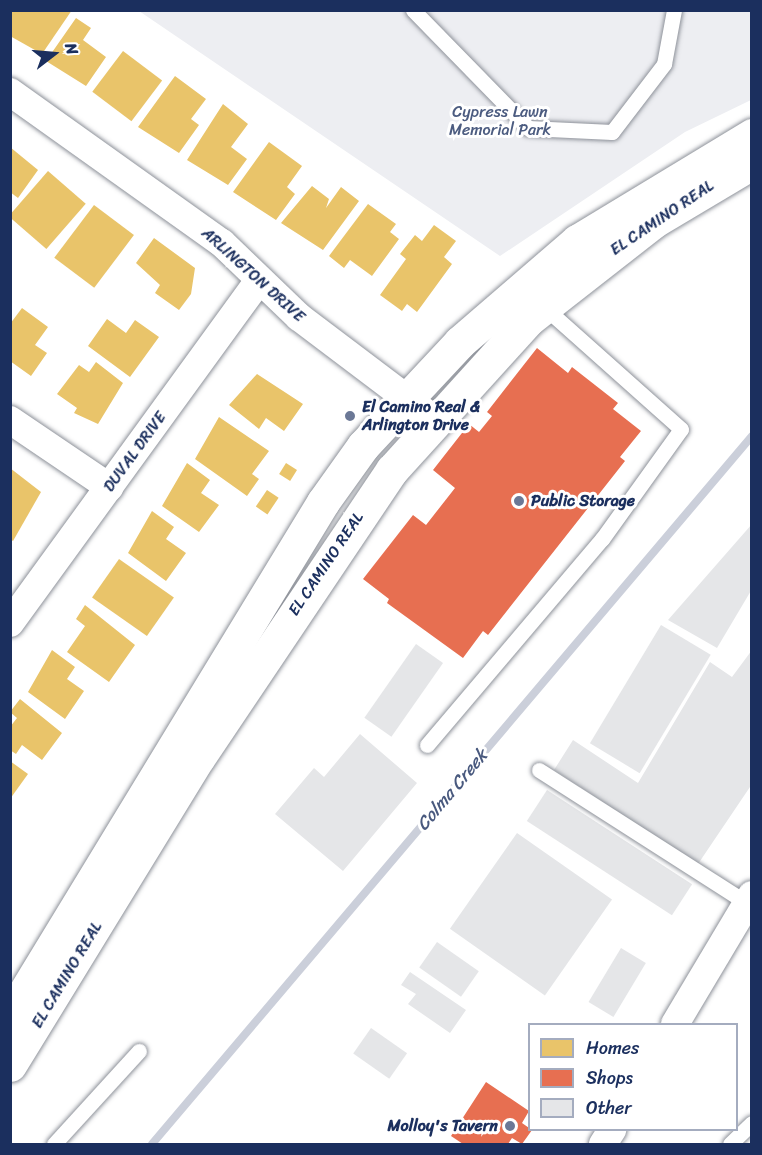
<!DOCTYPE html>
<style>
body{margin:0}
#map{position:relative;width:762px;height:1155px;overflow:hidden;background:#fff;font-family:Sriracha,sans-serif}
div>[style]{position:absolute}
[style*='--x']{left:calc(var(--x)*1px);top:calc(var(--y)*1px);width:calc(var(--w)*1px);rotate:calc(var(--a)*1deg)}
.green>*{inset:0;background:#edeef2}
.homes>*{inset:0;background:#e9c46a;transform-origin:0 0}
.shops>*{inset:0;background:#e76f51}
.stream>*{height:8px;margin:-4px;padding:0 4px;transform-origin:4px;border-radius:4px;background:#cbcfda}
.building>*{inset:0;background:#e5e6e8;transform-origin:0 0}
.roads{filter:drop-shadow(0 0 2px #8e929a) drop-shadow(0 0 2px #8e929a)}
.lane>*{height:15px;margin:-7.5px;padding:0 7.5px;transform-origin:7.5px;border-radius:7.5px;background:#fff}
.street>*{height:28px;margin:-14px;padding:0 14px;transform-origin:14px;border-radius:14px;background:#fff}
.primary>*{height:33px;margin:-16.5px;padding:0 16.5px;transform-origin:16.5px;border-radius:16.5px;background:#fff}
.dots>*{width:16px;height:16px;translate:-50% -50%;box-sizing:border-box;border:3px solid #fff;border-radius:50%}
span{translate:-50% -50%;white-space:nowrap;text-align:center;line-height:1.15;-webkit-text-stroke:6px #fff;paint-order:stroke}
.park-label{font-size:16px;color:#4c5c80}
.street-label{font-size:16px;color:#1b2f5e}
.poi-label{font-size:16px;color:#1b2f5e;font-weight:700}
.left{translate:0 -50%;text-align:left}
.right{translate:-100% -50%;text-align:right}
.water-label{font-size:18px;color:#49597e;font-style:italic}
.frame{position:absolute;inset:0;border:12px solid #1b2f5e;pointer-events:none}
.legend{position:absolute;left:528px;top:1023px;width:210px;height:108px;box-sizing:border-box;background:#fff;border:2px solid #a4acbf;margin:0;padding:8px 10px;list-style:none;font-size:18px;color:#1b2f5e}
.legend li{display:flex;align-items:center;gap:12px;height:30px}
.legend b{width:30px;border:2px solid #a4acbf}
.north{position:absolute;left:24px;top:24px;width:60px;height:60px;-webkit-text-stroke:4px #fff;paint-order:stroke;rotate:74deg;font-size:16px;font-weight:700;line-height:24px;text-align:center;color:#1b2f5e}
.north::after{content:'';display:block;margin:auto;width:21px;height:27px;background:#1b2f5e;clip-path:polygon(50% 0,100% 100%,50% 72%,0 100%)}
</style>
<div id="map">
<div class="green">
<div style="clip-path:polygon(139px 11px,751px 11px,751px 100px,685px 132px,500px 256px)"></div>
</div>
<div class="homes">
<div style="clip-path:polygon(10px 10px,72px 10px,42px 54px,10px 36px)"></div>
<div style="clip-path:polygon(76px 18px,91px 28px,83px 40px,106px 57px,86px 86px,46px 61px)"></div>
<div style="left:123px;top:51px;width:49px;height:51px;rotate:37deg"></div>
<div style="clip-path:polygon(175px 76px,206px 99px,191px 119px,199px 125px,179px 153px,138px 127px)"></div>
<div style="clip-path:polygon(223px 104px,248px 124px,231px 147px,247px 159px,228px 185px,187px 160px)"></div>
<div style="clip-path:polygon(269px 142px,302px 166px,287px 187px,295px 194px,276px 220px,233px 192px)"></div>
<div style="clip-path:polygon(10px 147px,38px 170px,18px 198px,10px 192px)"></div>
<div style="left:48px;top:171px;width:50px;height:60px;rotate:41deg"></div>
<div style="clip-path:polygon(312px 186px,329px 199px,326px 208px,341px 187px,359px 201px,323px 250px,281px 223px)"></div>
<div style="clip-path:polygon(368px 204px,396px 224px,390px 232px,399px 239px,372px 276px,350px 260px,344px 268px,329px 256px)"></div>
<div style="left:94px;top:205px;width:50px;height:66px;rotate:37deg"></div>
<div style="clip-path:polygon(434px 225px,456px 241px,444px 257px,452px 264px,417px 312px,407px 304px,402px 311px,380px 295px,406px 259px,400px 254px,415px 235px,422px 241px)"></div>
<div style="clip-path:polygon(154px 238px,195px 268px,191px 294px,179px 310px,155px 293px,160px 285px,136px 263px)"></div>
<div style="clip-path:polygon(22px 308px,48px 327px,35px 345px,47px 353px,31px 376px,10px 361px,10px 324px)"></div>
<div style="clip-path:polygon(107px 319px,126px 333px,135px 320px,159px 337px,130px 377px,88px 346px)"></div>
<div style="clip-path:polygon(96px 362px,123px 383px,98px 424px,74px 413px,77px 408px,57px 394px,79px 365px,89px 372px)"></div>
<div style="clip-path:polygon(257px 374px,303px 404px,284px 431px,266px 418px,259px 429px,229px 405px)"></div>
<div style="clip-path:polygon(219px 417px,269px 451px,252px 474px,259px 479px,247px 496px,195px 459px)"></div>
<div style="clip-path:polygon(187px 463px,210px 480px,201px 493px,219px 505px,199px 532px,162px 506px)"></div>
<div style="left:286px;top:463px;width:13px;height:13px;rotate:32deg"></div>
<div style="clip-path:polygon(10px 468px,41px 492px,13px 541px,10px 539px)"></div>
<div style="left:267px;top:490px;width:14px;height:20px;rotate:34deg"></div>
<div style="clip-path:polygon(152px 511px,174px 527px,166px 539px,186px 553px,166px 581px,128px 553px)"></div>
<div style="left:119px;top:559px;width:67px;height:47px;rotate:35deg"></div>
<div style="clip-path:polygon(85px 605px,135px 645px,109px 682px,67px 652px,85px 626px,76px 619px)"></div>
<div style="clip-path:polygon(52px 650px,75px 667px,67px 679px,84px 691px,65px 719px,28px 692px)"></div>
<div style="clip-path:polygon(20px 699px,62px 733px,42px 760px,22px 745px,16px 754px,10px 750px,10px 727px,17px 718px,10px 712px)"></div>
<div style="clip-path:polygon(10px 761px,28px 774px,10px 799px)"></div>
</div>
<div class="shops">
<div style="clip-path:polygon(537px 348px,568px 373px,572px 367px,618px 403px,613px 409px,641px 431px,620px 457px,625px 461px,488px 635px,483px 631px,463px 658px,387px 603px,389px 599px,363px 579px,413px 515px,426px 525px,455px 488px,433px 470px,469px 424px,479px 432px,492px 416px,487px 412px)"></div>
<div style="clip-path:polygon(486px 1082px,529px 1111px,522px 1123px,532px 1130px,522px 1144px,512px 1138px,508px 1144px,463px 1144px,451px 1136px)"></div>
</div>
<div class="stream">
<div style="--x:152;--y:1144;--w:928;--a:-49.72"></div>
</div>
<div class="building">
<div style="clip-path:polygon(752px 524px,752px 589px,717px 648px,668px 620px)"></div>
<div style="left:661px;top:625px;width:58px;height:138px;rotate:31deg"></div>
<div style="left:416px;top:644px;width:33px;height:90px;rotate:35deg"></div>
<div style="clip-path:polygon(752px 650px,752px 784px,698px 864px,554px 770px,573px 740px,638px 783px,710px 662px,732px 677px)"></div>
<div style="clip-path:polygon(360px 734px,417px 783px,343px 871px,275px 814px,314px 768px,324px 777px)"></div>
<div style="left:547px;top:790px;width:173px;height:37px;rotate:33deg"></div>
<div style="left:517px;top:833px;width:116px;height:117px;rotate:35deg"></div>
<div style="left:437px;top:942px;width:51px;height:31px;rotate:35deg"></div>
<div style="left:621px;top:948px;width:29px;height:63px;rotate:31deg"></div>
<div style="clip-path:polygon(410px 972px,466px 1010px,450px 1033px,408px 1004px,416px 994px,401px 985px)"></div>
<div style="left:371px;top:1028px;width:44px;height:31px;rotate:35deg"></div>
</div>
<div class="roads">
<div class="lane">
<div style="--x:413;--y:10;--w:165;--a:45.7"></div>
<div style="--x:528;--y:128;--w:84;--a:2.7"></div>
<div style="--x:612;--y:132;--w:86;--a:-52.6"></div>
<div style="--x:664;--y:64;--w:55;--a:-79.5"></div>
<div style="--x:427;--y:745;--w:270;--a:-49.7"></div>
<div style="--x:602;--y:539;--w:135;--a:-54.3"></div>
<div style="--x:681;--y:429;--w:183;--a:-138.3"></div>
<div style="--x:539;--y:770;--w:247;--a:32.6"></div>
<div style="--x:54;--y:1144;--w:126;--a:-47.6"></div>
<div style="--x:730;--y:1144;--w:30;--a:-44"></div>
</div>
<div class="street">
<div style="--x:10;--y:92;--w:260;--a:35.5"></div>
<div style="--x:222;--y:243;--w:107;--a:43.9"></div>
<div style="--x:299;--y:317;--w:169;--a:37.1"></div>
<div style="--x:10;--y:420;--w:120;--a:34.1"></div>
<div style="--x:10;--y:623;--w:424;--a:-54"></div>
<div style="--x:675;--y:1024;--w:150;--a:-59.2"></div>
<div style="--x:603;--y:1144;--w:17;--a:-57"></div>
</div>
<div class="primary">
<div style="--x:10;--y:1016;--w:602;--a:-58.66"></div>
<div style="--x:323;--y:502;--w:69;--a:-54.5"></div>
<div style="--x:363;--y:446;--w:142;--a:-47"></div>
<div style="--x:460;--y:342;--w:155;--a:-40.8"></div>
<div style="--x:577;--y:241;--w:205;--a:-31.2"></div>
<div style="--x:10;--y:1065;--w:361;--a:-58.5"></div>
<div style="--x:199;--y:757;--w:346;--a:-56.1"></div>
<div style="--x:392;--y:470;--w:204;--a:-47.8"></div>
<div style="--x:529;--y:319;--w:157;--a:-38"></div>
<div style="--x:653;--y:222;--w:115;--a:-30.8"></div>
</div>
</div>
<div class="dots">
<div style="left:350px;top:416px;background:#6b7896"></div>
<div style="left:519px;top:501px;background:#6b7896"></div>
<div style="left:510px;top:1126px;background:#6b7896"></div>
</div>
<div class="park-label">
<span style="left:500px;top:121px">Cypress Lawn<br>Memorial Park</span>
</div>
<div class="street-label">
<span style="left:662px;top:218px;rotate:-34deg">EL CAMINO REAL</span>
<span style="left:253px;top:275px;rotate:42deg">ARLINGTON DRIVE</span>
<span style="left:135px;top:452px;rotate:-54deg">DUVAL DRIVE</span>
<span style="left:326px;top:564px;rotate:-56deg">EL CAMINO REAL</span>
<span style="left:67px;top:975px;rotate:-59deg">EL CAMINO REAL</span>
</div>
<div class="poi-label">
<span class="left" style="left:362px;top:416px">El Camino Real &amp;<br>Arlington Drive</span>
<span class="left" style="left:531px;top:501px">Public Storage</span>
<span class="right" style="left:498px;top:1126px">Molloy's Tavern</span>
</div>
<div class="water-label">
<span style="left:452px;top:790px;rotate:-50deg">Colma Creek</span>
</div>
<div class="frame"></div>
<ul class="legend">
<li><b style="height:16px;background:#e9c46a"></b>Homes</li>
<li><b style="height:16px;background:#e76f51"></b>Shops</li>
<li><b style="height:16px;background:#e5e6e8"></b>Other</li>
</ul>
<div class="north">N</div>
</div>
